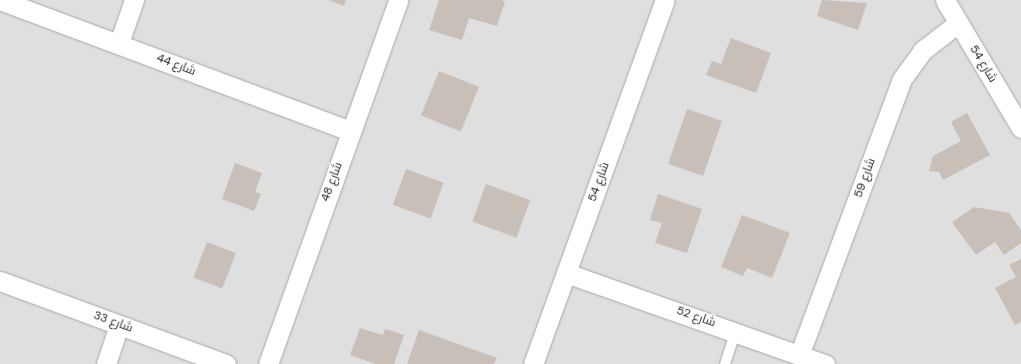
<!DOCTYPE html>
<meta charset="utf-8">
<style>
body{margin:0}
#map{position:relative;width:1021px;height:364px;overflow:hidden;background:#f2efe9;font-family:"DM Sans",Cairo,sans-serif}
div>[style]{position:absolute}
[style*='--x']{left:calc(var(--x)*1px);top:calc(var(--y)*1px);width:calc(var(--w)*1px);rotate:calc(var(--a)*1deg)}
.residential>*{inset:0;background:#e0dfdf;transform-origin:0 0}
.building>*{inset:0;background:#c7bfb8;transform-origin:0 0}
.roads{filter:drop-shadow(0 0 1px #a9a9a9) drop-shadow(0 0 1px #a9a9a9)}
.service>*{height:10px;margin:-5px;padding:0 5px;transform-origin:5px;border-radius:5px;background:#fff}
.minor>*{height:19px;margin:-9.5px;padding:0 9.5px;transform-origin:9.5px;border-radius:9.5px;background:#fff}
span{translate:-50% -50%;white-space:nowrap;text-align:center;line-height:1.15;-webkit-text-stroke:3px #fff;paint-order:stroke}
.street-label{font-size:12px;color:#222}
</style>
<div id="map">
<div class="residential">
<div style="left:0;top:0;width:1021px;height:364px"></div>
</div>
<div class="building">
<div style="clip-path:polygon(328px 0,346px 0,344px 6px)"></div>
<div style="clip-path:polygon(439px 0,501px 0,505px 1px,497px 26px,469px 18px,462px 40px,429px 30px)"></div>
<div style="clip-path:polygon(822px 0,867px 3px,858px 30px,817px 16px)"></div>
<div style="clip-path:polygon(731px 38px,771px 53px,756px 93px,706px 75px,712px 61px,721px 64px)"></div>
<div style="left:439px;top:71px;width:43px;height:48px;rotate:22deg"></div>
<div style="left:687px;top:109px;width:37px;height:58px;rotate:19deg"></div>
<div style="clip-path:polygon(967px 113px,990px 155px,943px 180px,939px 172px,929px 171px,933px 156px,961px 141px,951px 122px)"></div>
<div style="clip-path:polygon(235px 163px,262px 173px,255px 192px,261px 194px,254px 211px,222px 199px)"></div>
<div style="left:406px;top:169px;width:40px;height:38px;rotate:20deg"></div>
<div style="left:486px;top:184px;width:47px;height:40px;rotate:20deg"></div>
<div style="clip-path:polygon(658px 194px,702px 209px,687px 253px,655px 243px,662px 223px,650px 220px)"></div>
<div style="clip-path:polygon(974px 207px,1009px 213px,1021px 230px,1021px 243px,1004px 255px,995px 242px,976px 255px,952px 222px)"></div>
<div style="clip-path:polygon(742px 215px,790px 233px,772px 278px,747px 268px,743px 276px,721px 267px)"></div>
<div style="left:207px;top:242px;width:31px;height:38px;rotate:21deg"></div>
<div style="clip-path:polygon(1021px 259px,1021px 322px,1015px 325px,995px 288px,1016px 277px,1009px 265px)"></div>
<div style="clip-path:polygon(360px 328px,383px 335px,385px 329px,404px 335px,394px 364px,376px 364px,350px 355px)"></div>
<div style="clip-path:polygon(419px 330px,497px 358px,494px 364px,407px 364px)"></div>
</div>
<div class="roads">
<div class="service">
<div style="--x:725;--y:364;--w:35;--a:-72"></div>
</div>
<div class="minor">
<div style="--x:0;--y:0;--w:374;--a:20.5"></div>
<div style="--x:945;--y:0;--w:149;--a:59.3"></div>
<div style="--x:119;--y:43;--w:46;--a:-70.8"></div>
<div style="--x:566;--y:273;--w:275;--a:19.4"></div>
<div style="--x:0;--y:281;--w:241;--a:20.2"></div>
<div style="--x:800;--y:353;--w:292;--a:-69.6"></div>
<div style="--x:902;--y:79;--w:34;--a:-54"></div>
<div style="--x:922;--y:51;--w:46;--a:-37.9"></div>
<div style="--x:106;--y:364;--w:41;--a:-71.6"></div>
<div style="--x:268;--y:364;--w:387;--a:-70.3"></div>
<div style="--x:533;--y:364;--w:387;--a:-70.1"></div>
</div>
</div>
<div class="street-label">
<span style="left:983px;top:64px;rotate:59deg">شارع 54</span>
<span style="left:176px;top:65px;rotate:21deg">شارع 44</span>
<span style="left:865px;top:178px;rotate:-70deg">شارع 59</span>
<span style="left:332px;top:182px;rotate:-70deg">شارع 48</span>
<span style="left:599px;top:182px;rotate:-70deg">شارع 54</span>
<span style="left:696px;top:317px;rotate:19deg">شارع 52</span>
<span style="left:113px;top:322px;rotate:20deg">شارع 33</span>
</div>
</div>
